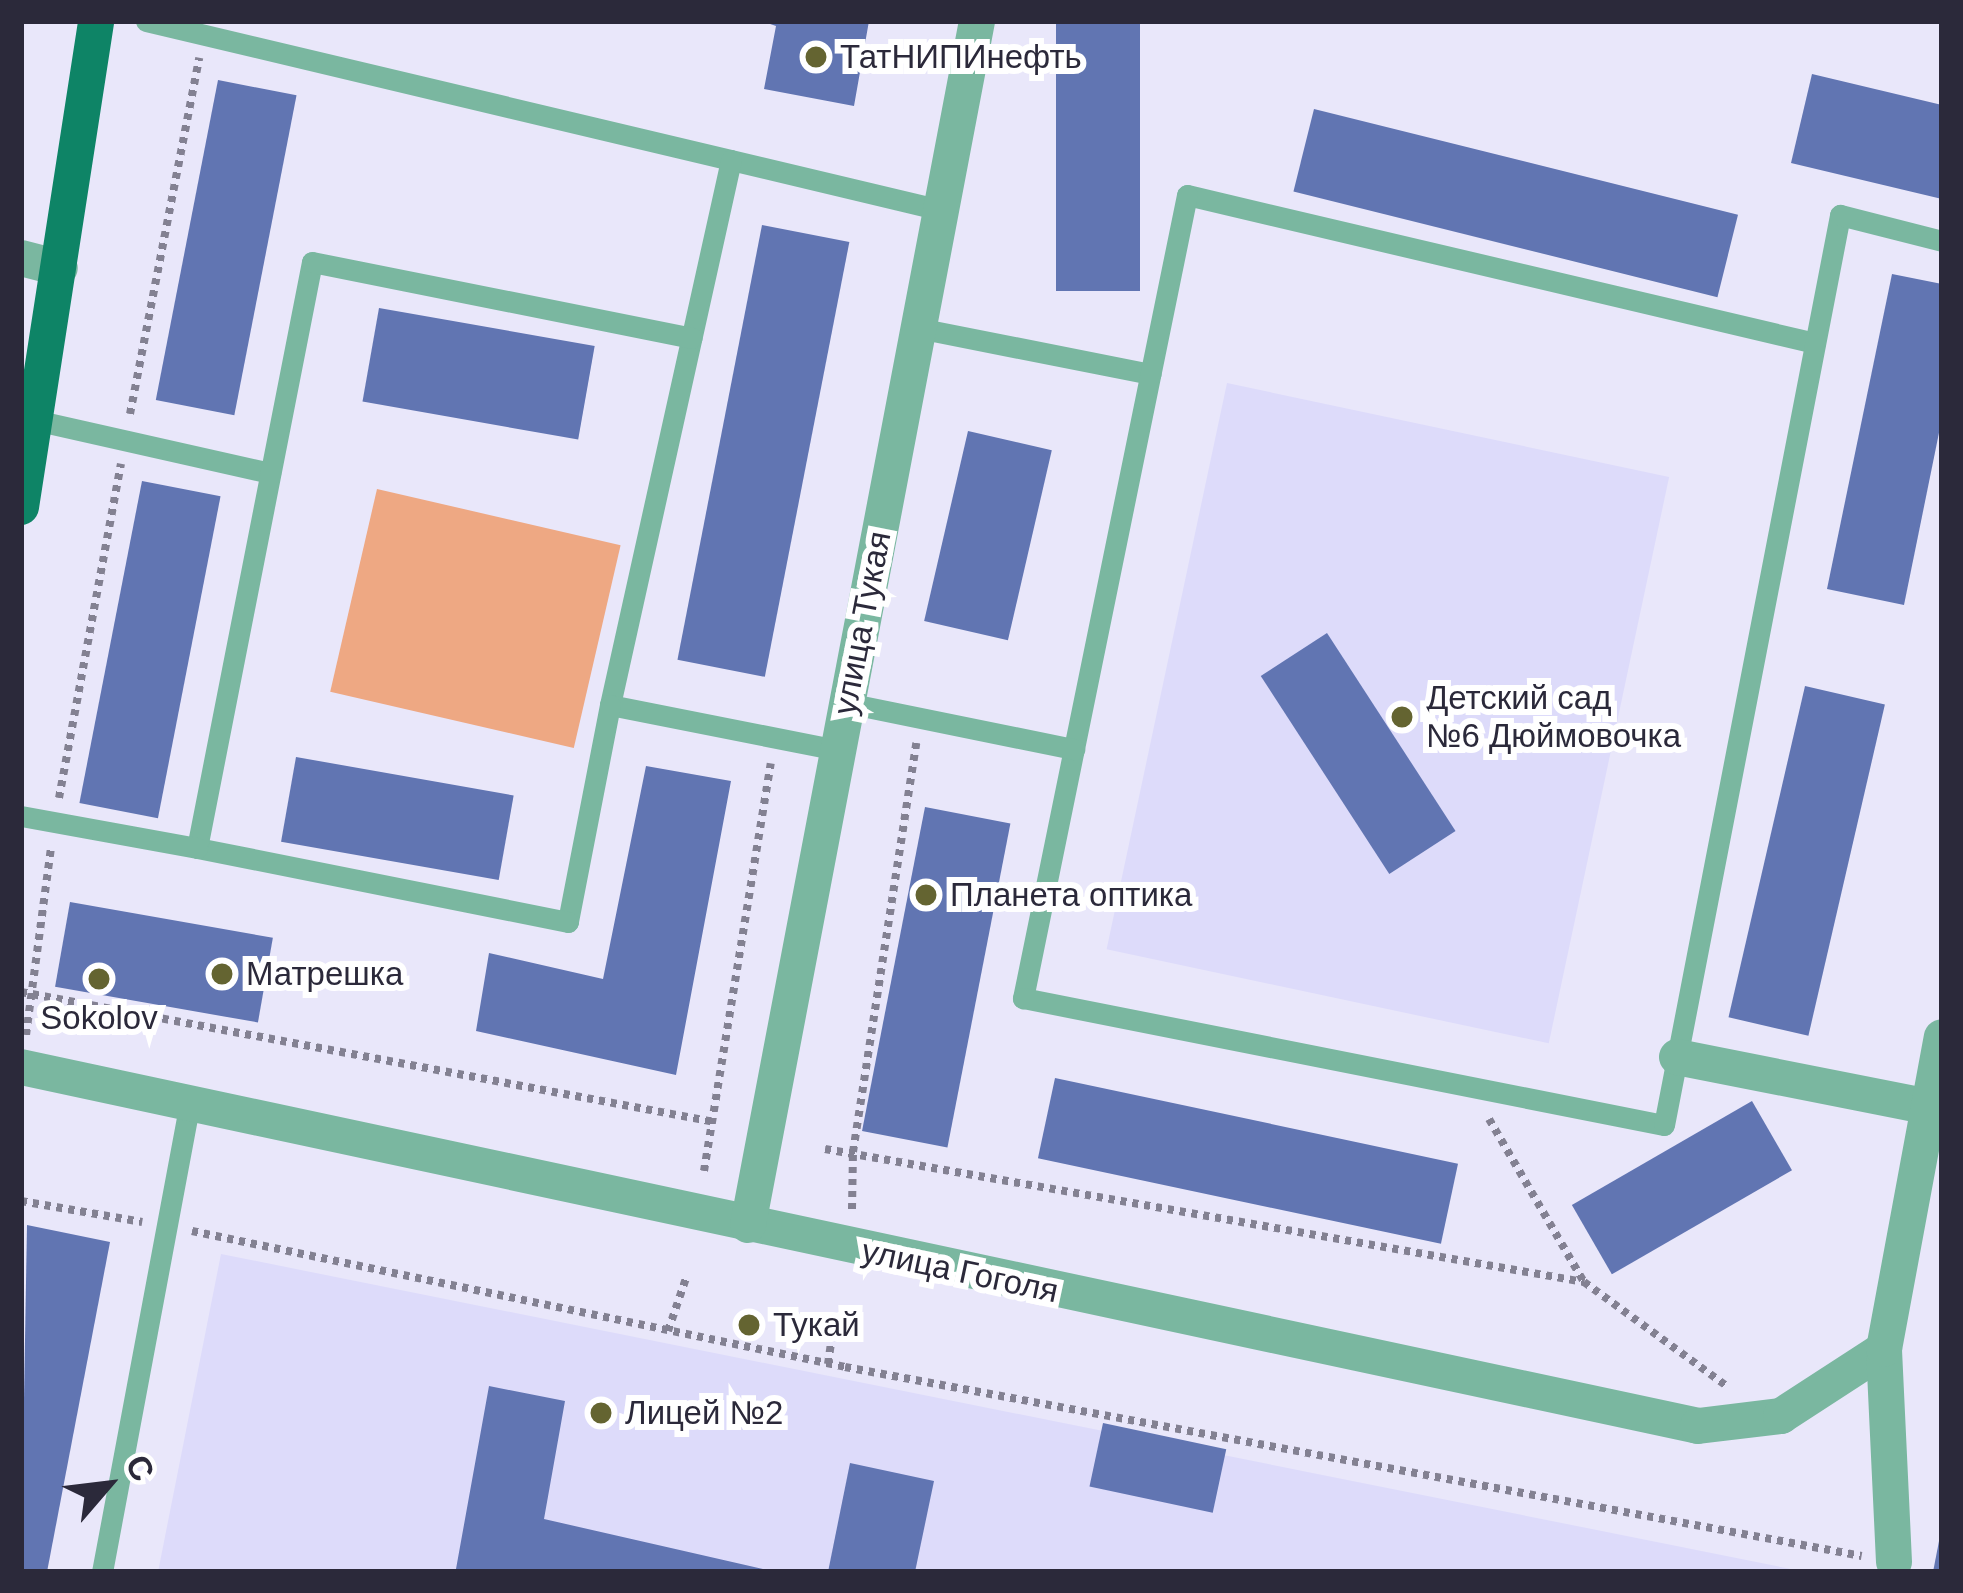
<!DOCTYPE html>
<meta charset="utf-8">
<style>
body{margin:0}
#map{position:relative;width:1963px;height:1593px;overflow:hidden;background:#e9e7fa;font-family:Helvetica,sans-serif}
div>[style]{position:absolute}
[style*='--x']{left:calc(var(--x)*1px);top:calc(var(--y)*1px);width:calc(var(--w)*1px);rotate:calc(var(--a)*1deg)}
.built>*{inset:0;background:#dddbfa;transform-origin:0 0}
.forest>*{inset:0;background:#eea883;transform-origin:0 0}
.building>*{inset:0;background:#6175b2;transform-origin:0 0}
.path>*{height:8px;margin-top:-4px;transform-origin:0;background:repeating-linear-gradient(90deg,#838192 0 6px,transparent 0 12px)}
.service>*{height:21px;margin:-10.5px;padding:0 10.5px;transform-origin:10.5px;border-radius:10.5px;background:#7ab7a0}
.minor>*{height:36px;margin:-18px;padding:0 18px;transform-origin:18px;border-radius:18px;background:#7ab7a0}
.primary>*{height:36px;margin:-18px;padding:0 18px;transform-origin:18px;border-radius:18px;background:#0e8466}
.dots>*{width:33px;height:33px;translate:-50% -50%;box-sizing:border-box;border:6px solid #fff;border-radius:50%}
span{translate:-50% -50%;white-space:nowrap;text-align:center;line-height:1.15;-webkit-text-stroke:12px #fff;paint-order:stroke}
.poi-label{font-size:33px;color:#2b293a}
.left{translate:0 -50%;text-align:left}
.street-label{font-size:33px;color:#2b293a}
.frame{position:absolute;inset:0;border:24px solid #2b293a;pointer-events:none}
.north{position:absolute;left:48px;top:1425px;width:120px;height:120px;-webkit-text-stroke:9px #fff;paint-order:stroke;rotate:62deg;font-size:33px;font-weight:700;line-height:48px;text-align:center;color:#2b293a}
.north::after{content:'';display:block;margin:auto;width:42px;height:54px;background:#2b293a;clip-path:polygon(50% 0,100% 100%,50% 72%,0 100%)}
</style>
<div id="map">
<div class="built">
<div style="left:1227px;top:383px;width:452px;height:579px;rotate:12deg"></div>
<div style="clip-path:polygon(221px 1254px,1806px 1572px,158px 1572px)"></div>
</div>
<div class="forest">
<div style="left:377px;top:489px;width:250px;height:208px;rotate:13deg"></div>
</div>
<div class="building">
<div style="clip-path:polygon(761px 21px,869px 21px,854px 106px,764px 89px,776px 26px)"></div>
<div style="left:1056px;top:21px;width:84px;height:270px"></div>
<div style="clip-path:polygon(1812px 74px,1942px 105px,1942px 199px,1791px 163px)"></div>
<div style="left:218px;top:80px;width:80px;height:326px;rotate:11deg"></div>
<div style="left:1314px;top:109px;width:437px;height:85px;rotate:14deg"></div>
<div style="left:762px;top:225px;width:89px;height:443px;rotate:11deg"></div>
<div style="clip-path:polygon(1892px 274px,1942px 284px,1942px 418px,1904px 605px,1827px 589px)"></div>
<div style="left:379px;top:308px;width:219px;height:95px;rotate:10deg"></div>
<div style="left:968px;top:431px;width:86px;height:195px;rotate:13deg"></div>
<div style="left:142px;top:481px;width:80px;height:328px;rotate:11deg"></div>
<div style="left:1327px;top:633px;width:236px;height:79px;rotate:57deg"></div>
<div style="left:1805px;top:686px;width:82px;height:340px;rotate:13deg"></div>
<div style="left:296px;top:757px;width:221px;height:86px;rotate:10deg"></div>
<div style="clip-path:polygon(646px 766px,731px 781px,676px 1075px,476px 1031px,489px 953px,603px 979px)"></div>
<div style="left:925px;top:807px;width:87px;height:330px;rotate:11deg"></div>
<div style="left:70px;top:902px;width:206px;height:86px;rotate:10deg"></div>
<div style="left:1055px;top:1078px;width:412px;height:82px;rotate:12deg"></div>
<div style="left:1752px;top:1101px;width:80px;height:208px;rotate:60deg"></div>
<div style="clip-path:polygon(27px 1225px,110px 1242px,47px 1572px,21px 1572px)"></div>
<div style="clip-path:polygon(489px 1386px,565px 1401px,544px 1519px,776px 1572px,456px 1569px)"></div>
<div style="left:1103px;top:1423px;width:126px;height:65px;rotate:12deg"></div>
<div style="clip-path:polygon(850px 1463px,934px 1481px,915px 1572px,828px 1572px)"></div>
<div style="clip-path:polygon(1940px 1536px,1942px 1572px,1933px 1572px)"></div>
</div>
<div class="path">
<div style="--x:130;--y:414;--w:363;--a:-79"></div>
<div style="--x:59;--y:798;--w:340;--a:-79.5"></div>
<div style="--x:21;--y:992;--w:705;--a:10.62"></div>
<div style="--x:26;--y:1035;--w:189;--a:-82.4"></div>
<div style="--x:1489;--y:1119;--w:189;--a:59.8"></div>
<div style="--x:1584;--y:1282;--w:175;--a:36.1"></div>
<div style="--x:825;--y:1149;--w:771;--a:9.94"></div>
<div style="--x:704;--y:1171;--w:413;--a:-80.7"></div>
<div style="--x:21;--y:1201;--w:123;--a:9.8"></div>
<div style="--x:852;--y:1209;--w:57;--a:-89"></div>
<div style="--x:853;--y:1152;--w:414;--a:-81.2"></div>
<div style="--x:192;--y:1231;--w:667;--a:11.76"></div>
<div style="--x:845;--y:1367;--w:1034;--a:10.53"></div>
<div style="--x:668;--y:1331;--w:56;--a:-71.2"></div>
<div style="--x:828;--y:1364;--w:49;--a:-81.9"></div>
</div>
<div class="service">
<div style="--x:146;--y:21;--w:817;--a:13.37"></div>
<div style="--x:731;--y:160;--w:558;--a:102.52"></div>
<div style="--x:610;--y:705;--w:232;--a:11.2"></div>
<div style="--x:918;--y:328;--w:237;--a:11.2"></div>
<div style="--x:1815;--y:343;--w:645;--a:-166.74"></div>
<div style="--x:1187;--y:195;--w:820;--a:101.54"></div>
<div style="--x:1023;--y:998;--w:653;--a:11.21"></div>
<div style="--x:1664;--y:1125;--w:927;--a:-79.05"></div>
<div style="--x:1840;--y:215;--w:105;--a:14.3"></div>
<div style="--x:39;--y:421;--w:237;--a:12.7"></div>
<div style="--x:847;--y:703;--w:232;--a:11.5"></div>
<div style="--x:610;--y:705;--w:221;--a:101"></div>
<div style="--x:568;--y:922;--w:378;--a:-168.7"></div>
<div style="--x:197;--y:848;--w:597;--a:-78.9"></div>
<div style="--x:312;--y:262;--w:387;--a:11.3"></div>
<div style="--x:21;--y:816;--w:179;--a:10.3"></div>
<div style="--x:102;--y:1572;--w:479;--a:-79.4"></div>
</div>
<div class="minor">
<div style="--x:21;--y:258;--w:40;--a:14.4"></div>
<div style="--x:1677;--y:1057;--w:257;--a:11.2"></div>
<div style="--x:21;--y:1067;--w:1715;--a:12.08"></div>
<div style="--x:1698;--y:1426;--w:84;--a:-6.9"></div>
<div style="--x:1781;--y:1416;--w:123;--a:-33"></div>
<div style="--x:748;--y:1225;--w:1226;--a:-79.23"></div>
<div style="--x:1894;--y:1562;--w:213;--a:-92.7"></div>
<div style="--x:1884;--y:1349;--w:317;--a:-79.5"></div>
</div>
<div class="primary">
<div style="--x:21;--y:507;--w:492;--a:-81.2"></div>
</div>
<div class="dots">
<div style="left:816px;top:57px;background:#646431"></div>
<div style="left:1402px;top:717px;background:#646431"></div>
<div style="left:926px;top:895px;background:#646431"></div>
<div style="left:222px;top:974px;background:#646431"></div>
<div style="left:99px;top:979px;background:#646431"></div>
<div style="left:749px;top:1325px;background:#646431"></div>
<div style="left:601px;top:1413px;background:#646431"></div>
</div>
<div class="poi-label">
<span class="left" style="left:840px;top:57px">ТатНИПИнефть</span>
<span class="left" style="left:1426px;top:717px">Детский сад<br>№6 Дюймовочка</span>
<span class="left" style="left:950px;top:895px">Планета оптика</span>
<span class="left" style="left:246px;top:974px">Матрешка</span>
<span style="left:99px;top:1018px">Sokolov</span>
<span class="left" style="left:773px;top:1325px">Тукай</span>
<span class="left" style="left:625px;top:1413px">Лицей №2</span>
</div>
<div class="street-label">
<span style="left:862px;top:623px;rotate:-79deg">улица Тукая</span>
<span style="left:960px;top:1271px;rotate:12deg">улица Гоголя</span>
</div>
<div class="frame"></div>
<div class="north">С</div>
</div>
